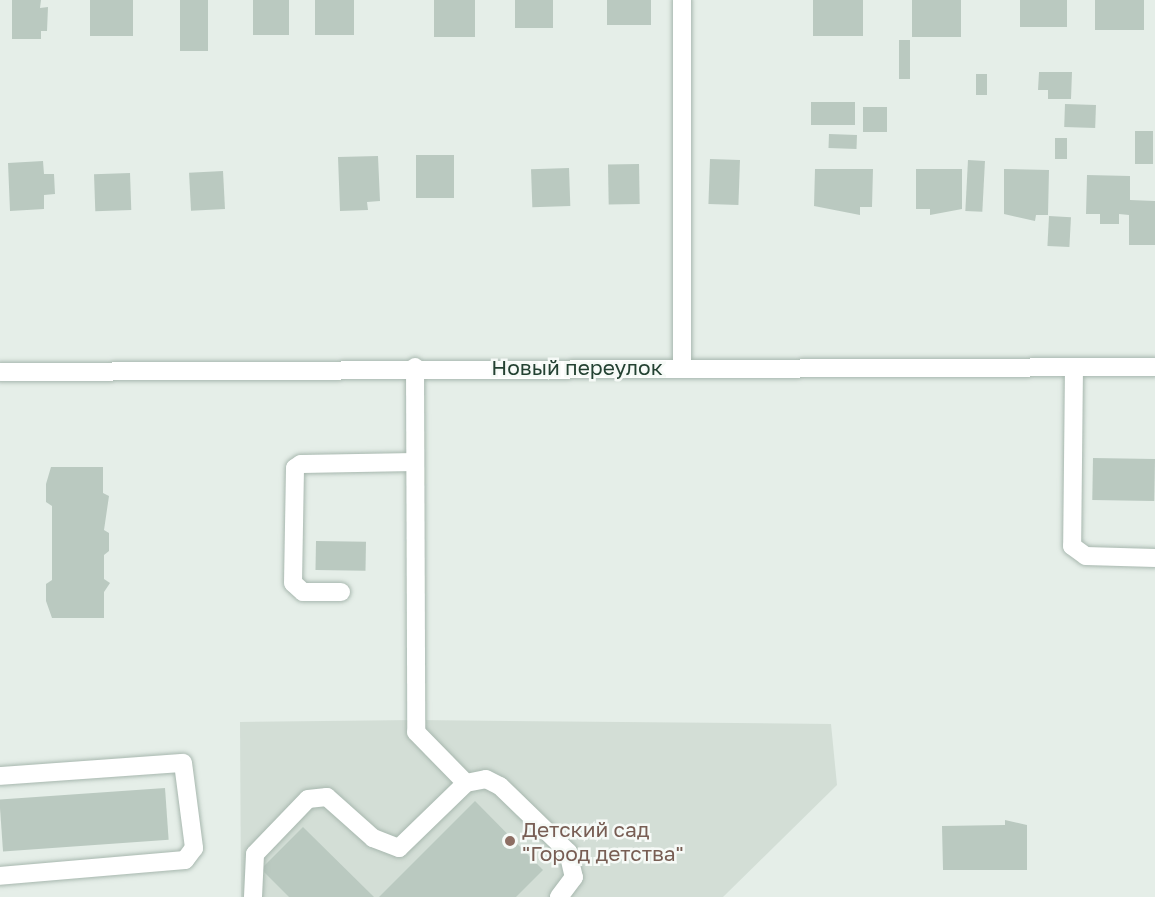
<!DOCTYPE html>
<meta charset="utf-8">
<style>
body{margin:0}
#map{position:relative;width:1155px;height:897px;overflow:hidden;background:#e5eee8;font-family:"Golos Text",sans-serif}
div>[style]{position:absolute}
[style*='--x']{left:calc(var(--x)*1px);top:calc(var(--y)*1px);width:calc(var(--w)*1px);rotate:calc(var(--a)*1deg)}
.built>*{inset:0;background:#d3ded6}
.building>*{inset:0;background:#bac9c0;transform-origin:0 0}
.roads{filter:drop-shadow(0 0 2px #a7b7ae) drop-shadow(0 0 2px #a7b7ae)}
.minor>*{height:18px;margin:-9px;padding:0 9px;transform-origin:9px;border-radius:9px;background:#fff}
.dots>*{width:16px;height:16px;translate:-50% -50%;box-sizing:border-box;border:3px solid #f6faf7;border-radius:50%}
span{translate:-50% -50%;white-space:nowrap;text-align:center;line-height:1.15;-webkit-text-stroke:5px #f6faf7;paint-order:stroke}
.street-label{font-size:21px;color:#234132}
.education-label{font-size:21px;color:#785e54}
.left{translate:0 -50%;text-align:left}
</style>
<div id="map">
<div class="built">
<div style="clip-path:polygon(416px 720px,831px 724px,837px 785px,723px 897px,241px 897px,240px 722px)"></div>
</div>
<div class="building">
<div style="clip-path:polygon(12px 0,41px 0,40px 8px,48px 7px,47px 31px,41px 31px,41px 39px,12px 39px)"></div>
<div style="left:90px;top:0;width:43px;height:36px"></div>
<div style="left:180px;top:0;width:28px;height:51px"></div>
<div style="left:253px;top:0;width:36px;height:35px"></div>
<div style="left:315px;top:0;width:39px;height:35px"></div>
<div style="left:434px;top:0;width:41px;height:37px"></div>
<div style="left:515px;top:0;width:38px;height:28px"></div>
<div style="left:607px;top:0;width:44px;height:25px"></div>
<div style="left:813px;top:0;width:50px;height:36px"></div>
<div style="left:912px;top:0;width:49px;height:37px"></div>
<div style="left:1020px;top:0;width:47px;height:27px"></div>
<div style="left:1095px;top:0;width:49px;height:30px"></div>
<div style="left:899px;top:40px;width:11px;height:39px"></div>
<div style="clip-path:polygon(1039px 72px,1072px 72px,1071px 99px,1048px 99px,1048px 90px,1038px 90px)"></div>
<div style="left:976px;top:74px;width:11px;height:21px"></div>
<div style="left:811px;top:102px;width:44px;height:23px"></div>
<div style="left:1065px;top:104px;width:31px;height:23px;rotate:2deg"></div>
<div style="left:863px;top:107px;width:24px;height:25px"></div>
<div style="left:1135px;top:131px;width:18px;height:33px"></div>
<div style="left:829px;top:134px;width:28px;height:14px;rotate:2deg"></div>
<div style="left:1055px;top:138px;width:12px;height:21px"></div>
<div style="left:416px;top:155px;width:38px;height:43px"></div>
<div style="clip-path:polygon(378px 156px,380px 201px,367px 202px,368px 210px,340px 211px,338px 157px)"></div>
<div style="left:710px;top:159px;width:30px;height:45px;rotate:2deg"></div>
<div style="left:968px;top:160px;width:17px;height:51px;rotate:3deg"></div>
<div style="clip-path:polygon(43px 161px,44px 174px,54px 174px,55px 194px,44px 195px,44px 209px,10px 211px,8px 163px)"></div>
<div style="left:639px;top:164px;width:40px;height:31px;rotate:89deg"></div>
<div style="left:569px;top:168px;width:38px;height:38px;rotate:88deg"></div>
<div style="clip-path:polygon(815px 169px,873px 169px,872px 207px,860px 207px,860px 215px,814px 206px)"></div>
<div style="clip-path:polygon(916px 169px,962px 169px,962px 209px,930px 215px,930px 209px,916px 209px)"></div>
<div style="clip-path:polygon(1004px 169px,1049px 170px,1048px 215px,1036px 215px,1035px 221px,1004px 214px)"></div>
<div style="left:223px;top:171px;width:38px;height:34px;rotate:87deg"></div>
<div style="left:130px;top:173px;width:37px;height:36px;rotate:88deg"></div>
<div style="clip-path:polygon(1087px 175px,1130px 176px,1130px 200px,1155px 201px,1155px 245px,1129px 245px,1129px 215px,1119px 214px,1119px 224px,1100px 224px,1100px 214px,1086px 214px)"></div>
<div style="left:1049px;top:216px;width:22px;height:30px;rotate:3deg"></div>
<div style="left:1093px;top:458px;width:62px;height:42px;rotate:1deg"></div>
<div style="clip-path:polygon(51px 467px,103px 467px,103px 493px,109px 496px,104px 530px,109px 533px,109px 551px,104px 555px,104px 579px,110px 583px,104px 592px,104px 618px,52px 618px,46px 601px,46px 584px,52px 580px,52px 506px,46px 502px,46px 484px)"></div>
<div style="left:316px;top:541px;width:50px;height:29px;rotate:1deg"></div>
<div style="left:165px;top:788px;width:52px;height:166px;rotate:86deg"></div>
<div style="clip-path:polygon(475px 801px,543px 870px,516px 897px,379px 897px)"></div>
<div style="clip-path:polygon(1005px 820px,1027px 825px,1027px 870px,943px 870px,942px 826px,1005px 825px)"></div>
<div style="clip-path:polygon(303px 827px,374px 897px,289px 897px,261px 869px)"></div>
</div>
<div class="roads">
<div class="minor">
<div style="--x:415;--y:367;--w:365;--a:89.8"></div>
<div style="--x:416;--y:732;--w:71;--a:45.6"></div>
<div style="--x:466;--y:783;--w:20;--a:-11"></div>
<div style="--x:486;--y:779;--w:16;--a:27"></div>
<div style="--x:500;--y:786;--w:95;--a:44.1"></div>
<div style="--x:568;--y:852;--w:26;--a:77"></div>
<div style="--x:574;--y:877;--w:25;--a:127"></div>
<div style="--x:682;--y:367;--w:367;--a:-90"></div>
<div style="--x:1074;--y:367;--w:179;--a:90.6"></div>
<div style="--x:1072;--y:546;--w:17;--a:36"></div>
<div style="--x:1086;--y:556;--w:69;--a:1.7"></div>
<div style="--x:0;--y:372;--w:1155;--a:-0.25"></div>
<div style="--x:341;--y:592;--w:38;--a:180"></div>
<div style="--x:303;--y:592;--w:13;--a:-138"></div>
<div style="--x:293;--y:583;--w:115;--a:-89"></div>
<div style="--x:295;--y:468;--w:7;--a:-34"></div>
<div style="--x:301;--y:464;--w:114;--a:-1"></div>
<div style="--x:0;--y:776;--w:183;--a:-4.1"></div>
<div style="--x:183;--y:763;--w:86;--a:82.6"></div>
<div style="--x:194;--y:848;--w:15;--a:127"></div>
<div style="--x:185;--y:860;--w:186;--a:175.1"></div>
<div style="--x:253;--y:897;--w:43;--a:-87.3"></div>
<div style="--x:255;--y:854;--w:76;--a:-46.1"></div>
<div style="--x:308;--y:799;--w:19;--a:-6"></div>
<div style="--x:327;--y:797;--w:62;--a:41.7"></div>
<div style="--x:373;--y:838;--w:28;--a:21"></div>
<div style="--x:399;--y:848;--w:93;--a:-44.1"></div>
</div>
</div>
<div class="dots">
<div style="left:510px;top:841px;background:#8d6e63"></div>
</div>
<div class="street-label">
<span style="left:577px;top:367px">Новый переулок</span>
</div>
<div class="education-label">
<span class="left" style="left:522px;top:841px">Детский сад<br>"Город детства"</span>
</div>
</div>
